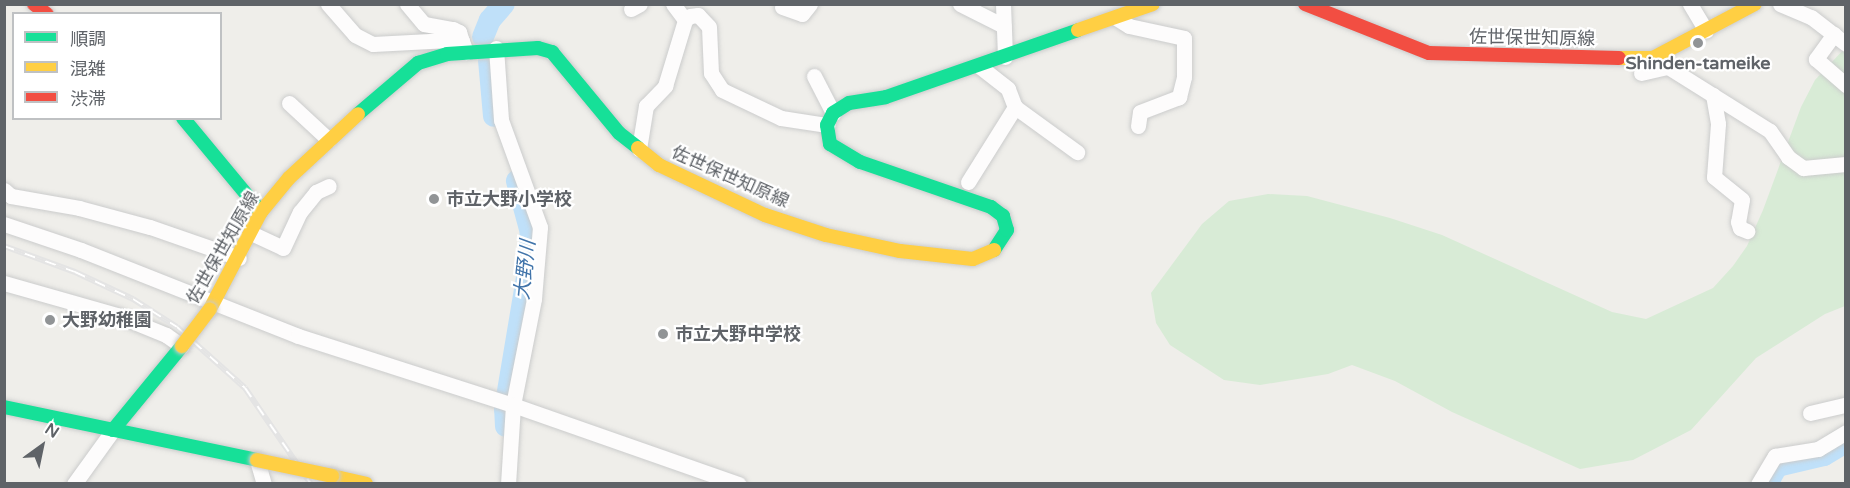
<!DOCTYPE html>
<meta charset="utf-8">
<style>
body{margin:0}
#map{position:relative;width:1850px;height:488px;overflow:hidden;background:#efeeea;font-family:"Varela Round","Noto Sans JP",sans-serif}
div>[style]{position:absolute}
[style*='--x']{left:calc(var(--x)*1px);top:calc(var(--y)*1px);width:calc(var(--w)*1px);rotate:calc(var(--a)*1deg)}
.green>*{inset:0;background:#d8ebd6}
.river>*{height:22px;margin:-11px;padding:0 11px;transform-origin:11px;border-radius:11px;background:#bfe0f9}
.roads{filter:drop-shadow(0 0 2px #cbcccc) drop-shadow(0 0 2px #cbcccc)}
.street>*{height:15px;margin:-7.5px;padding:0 7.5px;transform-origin:7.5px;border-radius:7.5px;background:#fdfcfc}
.fast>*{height:14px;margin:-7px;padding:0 7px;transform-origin:7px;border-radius:7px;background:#16e098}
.slow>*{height:14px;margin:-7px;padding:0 7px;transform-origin:7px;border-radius:7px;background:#ffcf43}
.jam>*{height:14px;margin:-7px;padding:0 7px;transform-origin:7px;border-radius:7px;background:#f24e42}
.rail>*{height:6px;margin-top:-3px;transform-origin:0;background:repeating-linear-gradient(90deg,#fff 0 11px,#e4e4e4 0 22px);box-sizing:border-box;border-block:2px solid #e4e4e4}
.bridges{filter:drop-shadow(0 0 2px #cacacb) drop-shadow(0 0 2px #cacacb)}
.slow-bridge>*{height:14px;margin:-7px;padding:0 7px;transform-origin:7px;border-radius:7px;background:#ffcf43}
.dots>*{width:16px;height:16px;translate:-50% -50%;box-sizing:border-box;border:3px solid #fff;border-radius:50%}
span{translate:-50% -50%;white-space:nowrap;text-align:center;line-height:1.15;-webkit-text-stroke:4.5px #fff;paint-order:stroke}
.street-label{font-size:18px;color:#5f6368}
.poi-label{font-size:18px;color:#5f6368;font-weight:700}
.left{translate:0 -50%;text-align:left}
.water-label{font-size:20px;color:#4174aa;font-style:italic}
.frame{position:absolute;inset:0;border:6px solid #5f6368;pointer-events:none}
.legend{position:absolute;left:12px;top:12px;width:210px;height:108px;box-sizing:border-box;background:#fff;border:2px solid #bfc1c3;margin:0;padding:8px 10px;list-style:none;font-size:18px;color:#5f6368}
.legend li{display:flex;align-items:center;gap:12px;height:30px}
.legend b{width:30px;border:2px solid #bfc1c3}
.north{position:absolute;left:12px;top:416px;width:60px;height:60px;-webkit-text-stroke:4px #fff;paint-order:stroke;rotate:33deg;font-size:16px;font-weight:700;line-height:24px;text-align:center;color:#5f6368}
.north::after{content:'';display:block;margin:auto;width:21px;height:27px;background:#5f6368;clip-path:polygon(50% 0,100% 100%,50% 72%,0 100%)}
</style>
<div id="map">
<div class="green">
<div style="clip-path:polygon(1845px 48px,1845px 306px,1825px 314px,1756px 358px,1691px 430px,1633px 460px,1580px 469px,1452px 412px,1395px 381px,1352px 365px,1328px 374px,1260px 385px,1224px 380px,1170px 345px,1156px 323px,1151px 293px,1202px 224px,1229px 201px,1268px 194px,1307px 196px,1390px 218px,1442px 235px,1612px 312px,1646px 319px,1713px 288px,1733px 266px,1747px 246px,1763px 210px,1801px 107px,1815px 80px)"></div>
</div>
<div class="river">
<div style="--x:483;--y:37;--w:18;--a:-68"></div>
<div style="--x:490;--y:20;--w:21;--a:-49"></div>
<div style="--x:489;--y:60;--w:56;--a:84.9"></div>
<div style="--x:506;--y:426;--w:17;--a:-93"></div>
<div style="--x:505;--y:409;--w:139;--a:-80.5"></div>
<div style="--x:528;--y:272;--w:39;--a:-86"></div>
<div style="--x:531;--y:233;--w:54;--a:-105.1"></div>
<div style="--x:1767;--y:484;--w:21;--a:-61"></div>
<div style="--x:1777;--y:466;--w:48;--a:-13.2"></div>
<div style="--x:1824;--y:455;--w:26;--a:-31"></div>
</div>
<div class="roads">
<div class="street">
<div style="--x:328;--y:4;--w:41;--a:48.9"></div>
<div style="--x:355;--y:35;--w:20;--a:27"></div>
<div style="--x:373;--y:44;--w:76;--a:-3"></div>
<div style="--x:449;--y:40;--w:13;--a:4"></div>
<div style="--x:462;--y:41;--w:12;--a:70"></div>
<div style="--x:407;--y:4;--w:26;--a:50"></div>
<div style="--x:424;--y:24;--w:29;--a:10"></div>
<div style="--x:453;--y:29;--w:7;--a:27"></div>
<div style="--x:459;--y:32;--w:9;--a:72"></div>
<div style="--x:673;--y:4;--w:20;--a:53"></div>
<div style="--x:960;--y:4;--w:49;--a:26.6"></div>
<div style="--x:1003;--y:4;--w:53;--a:87.8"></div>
<div style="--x:1690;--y:4;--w:31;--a:59"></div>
<div style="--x:1780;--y:4;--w:34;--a:23"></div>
<div style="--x:1811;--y:17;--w:44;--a:37.6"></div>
<div style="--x:782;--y:7;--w:21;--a:19"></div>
<div style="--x:802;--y:14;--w:13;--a:-51"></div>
<div style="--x:631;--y:9;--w:10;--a:-29"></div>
<div style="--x:1116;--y:18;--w:15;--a:32"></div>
<div style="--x:1129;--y:26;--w:56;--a:12.3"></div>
<div style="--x:1184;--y:38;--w:39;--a:90"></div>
<div style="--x:1184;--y:77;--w:21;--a:104"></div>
<div style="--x:1834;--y:34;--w:31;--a:126"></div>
<div style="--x:1816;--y:59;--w:40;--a:41"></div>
<div style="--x:496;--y:48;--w:72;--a:86"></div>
<div style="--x:501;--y:120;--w:114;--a:70"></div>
<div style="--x:540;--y:227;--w:72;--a:94.8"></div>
<div style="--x:534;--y:299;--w:108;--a:101.2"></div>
<div style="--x:513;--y:405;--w:79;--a:93.6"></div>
<div style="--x:979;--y:66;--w:37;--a:38"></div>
<div style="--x:1008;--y:89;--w:19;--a:69"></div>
<div style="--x:1015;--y:107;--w:77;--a:36"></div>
<div style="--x:1641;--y:73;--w:28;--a:-13"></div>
<div style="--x:1668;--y:67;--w:120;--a:32.1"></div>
<div style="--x:1770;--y:131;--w:32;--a:55"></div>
<div style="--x:1788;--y:157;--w:19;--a:36"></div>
<div style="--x:1803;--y:168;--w:43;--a:-5.3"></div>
<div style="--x:814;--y:76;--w:42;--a:62.8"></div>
<div style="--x:1713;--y:95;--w:29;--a:80"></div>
<div style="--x:1718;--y:124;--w:53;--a:94.3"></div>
<div style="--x:1714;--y:177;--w:36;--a:39"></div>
<div style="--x:1742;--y:200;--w:22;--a:100"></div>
<div style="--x:1738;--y:222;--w:6;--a:72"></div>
<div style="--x:1740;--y:228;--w:8;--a:23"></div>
<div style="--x:289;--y:103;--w:54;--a:42.8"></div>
<div style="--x:1138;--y:126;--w:14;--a:-82"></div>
<div style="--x:1140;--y:112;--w:42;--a:-21"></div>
<div style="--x:639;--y:149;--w:44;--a:-80.8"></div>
<div style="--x:646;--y:106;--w:28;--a:-46"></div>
<div style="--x:665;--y:86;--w:69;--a:-73.1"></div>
<div style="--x:685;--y:20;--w:6;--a:-39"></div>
<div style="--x:690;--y:16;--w:8;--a:-7"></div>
<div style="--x:698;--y:15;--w:16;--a:47"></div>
<div style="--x:709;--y:27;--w:46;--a:87.5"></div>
<div style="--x:711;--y:73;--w:20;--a:57"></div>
<div style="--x:722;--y:90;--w:65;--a:25.4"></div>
<div style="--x:781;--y:118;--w:47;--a:8.7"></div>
<div style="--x:968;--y:182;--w:89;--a:-57.9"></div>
<div style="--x:4;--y:190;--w:9;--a:41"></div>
<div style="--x:11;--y:196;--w:69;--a:10"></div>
<div style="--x:79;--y:208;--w:73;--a:15"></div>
<div style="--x:150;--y:227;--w:94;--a:19.2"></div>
<div style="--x:4;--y:224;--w:81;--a:18.7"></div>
<div style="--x:81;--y:250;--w:233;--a:21.6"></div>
<div style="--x:298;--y:336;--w:226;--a:17.8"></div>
<div style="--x:513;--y:405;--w:239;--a:19.3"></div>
<div style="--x:251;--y:233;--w:35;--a:25"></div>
<div style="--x:283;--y:248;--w:40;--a:-65"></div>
<div style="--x:300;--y:212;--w:26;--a:-51"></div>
<div style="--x:316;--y:192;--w:14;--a:-25"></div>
<div style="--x:4;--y:283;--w:117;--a:15.8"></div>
<div style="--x:117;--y:315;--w:53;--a:22.2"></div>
<div style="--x:166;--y:335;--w:19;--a:35"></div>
<div style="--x:1810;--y:413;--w:37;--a:-13"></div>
<div style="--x:257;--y:460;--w:25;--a:74"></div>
<div style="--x:74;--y:484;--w:67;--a:-54.2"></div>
<div style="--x:1758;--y:484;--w:33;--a:-59"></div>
<div style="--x:1775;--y:456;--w:44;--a:-9.2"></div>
<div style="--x:1818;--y:449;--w:33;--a:-31"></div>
</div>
<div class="fast">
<div style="--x:358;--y:114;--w:79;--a:-40.4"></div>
<div style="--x:418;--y:63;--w:30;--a:-17"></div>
<div style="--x:447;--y:54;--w:91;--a:-3.8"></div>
<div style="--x:538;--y:48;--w:15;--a:16"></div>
<div style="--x:552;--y:52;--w:105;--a:50.4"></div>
<div style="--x:619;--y:133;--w:24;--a:38"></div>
<div style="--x:183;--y:118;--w:122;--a:50.3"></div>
<div style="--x:994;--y:250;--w:24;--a:-57"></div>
<div style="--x:1007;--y:230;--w:15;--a:-106"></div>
<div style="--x:1003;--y:216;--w:15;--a:-143"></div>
<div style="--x:991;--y:207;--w:139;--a:-161"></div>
<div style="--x:860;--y:162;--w:35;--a:-149"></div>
<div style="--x:830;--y:144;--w:19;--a:-99"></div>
<div style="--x:827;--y:125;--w:13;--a:-63"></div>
<div style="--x:833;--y:113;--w:19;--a:-32"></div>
<div style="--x:849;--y:103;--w:37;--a:-9"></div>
<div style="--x:886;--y:97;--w:203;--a:-19.2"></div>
<div style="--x:4;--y:407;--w:258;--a:11.8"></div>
<div style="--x:113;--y:430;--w:109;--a:-50.6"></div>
</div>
<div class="slow">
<div style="--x:1078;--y:30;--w:79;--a:-19.1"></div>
<div style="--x:1619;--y:58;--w:34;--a:0"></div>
<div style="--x:1653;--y:58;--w:115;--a:-27.9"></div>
<div style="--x:638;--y:148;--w:27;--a:39"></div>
<div style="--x:659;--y:165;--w:117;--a:25.3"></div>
<div style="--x:765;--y:215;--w:64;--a:18.2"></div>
<div style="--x:826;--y:235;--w:76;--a:12.2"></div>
<div style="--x:900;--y:251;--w:73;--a:6.3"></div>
<div style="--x:973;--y:259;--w:23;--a:-23"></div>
<div style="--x:210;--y:309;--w:110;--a:-62.3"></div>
<div style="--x:261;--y:212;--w:44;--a:-50.5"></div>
<div style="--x:289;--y:178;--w:94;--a:-42.8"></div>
<div style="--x:332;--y:476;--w:35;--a:13"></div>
</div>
<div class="jam">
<div style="--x:34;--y:4;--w:16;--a:38"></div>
<div style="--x:1305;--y:4;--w:133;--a:21.6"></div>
<div style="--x:1429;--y:53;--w:190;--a:1.5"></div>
</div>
</div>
<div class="rail">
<div style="--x:4;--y:246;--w:76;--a:20.1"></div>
<div style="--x:75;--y:272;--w:64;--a:25"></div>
<div style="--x:133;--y:299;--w:52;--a:32.5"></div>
<div style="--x:177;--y:327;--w:91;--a:41.9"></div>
<div style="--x:245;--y:388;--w:116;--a:55.5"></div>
</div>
<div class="bridges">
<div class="slow-bridge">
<div style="--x:182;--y:346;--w:46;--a:-52.9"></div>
<div style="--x:257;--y:460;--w:77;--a:12"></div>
</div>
</div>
<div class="dots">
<div style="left:1698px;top:43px;background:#919496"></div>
<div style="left:434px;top:199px;background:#919496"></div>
<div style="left:50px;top:320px;background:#919496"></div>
<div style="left:663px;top:334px;background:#919496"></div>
</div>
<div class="street-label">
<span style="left:1532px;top:38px;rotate:1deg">佐世保世知原線</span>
<span style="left:730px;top:177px;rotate:24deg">佐世保世知原線</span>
<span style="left:223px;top:248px;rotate:-60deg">佐世保世知原線</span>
</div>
<div class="poi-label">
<span style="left:1698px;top:63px">Shinden-tameike</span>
<span class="left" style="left:446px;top:199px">市立大野小学校</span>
<span class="left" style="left:62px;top:320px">大野幼稚園</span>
<span class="left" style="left:675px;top:334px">市立大野中学校</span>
</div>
<div class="water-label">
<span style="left:526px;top:270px;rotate:-84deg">大野川</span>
</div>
<div class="frame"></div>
<ul class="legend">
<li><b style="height:8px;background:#16e098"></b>順調</li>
<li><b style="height:8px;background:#ffcf43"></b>混雑</li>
<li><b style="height:8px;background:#f24e42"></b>渋滞</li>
</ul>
<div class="north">N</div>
</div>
